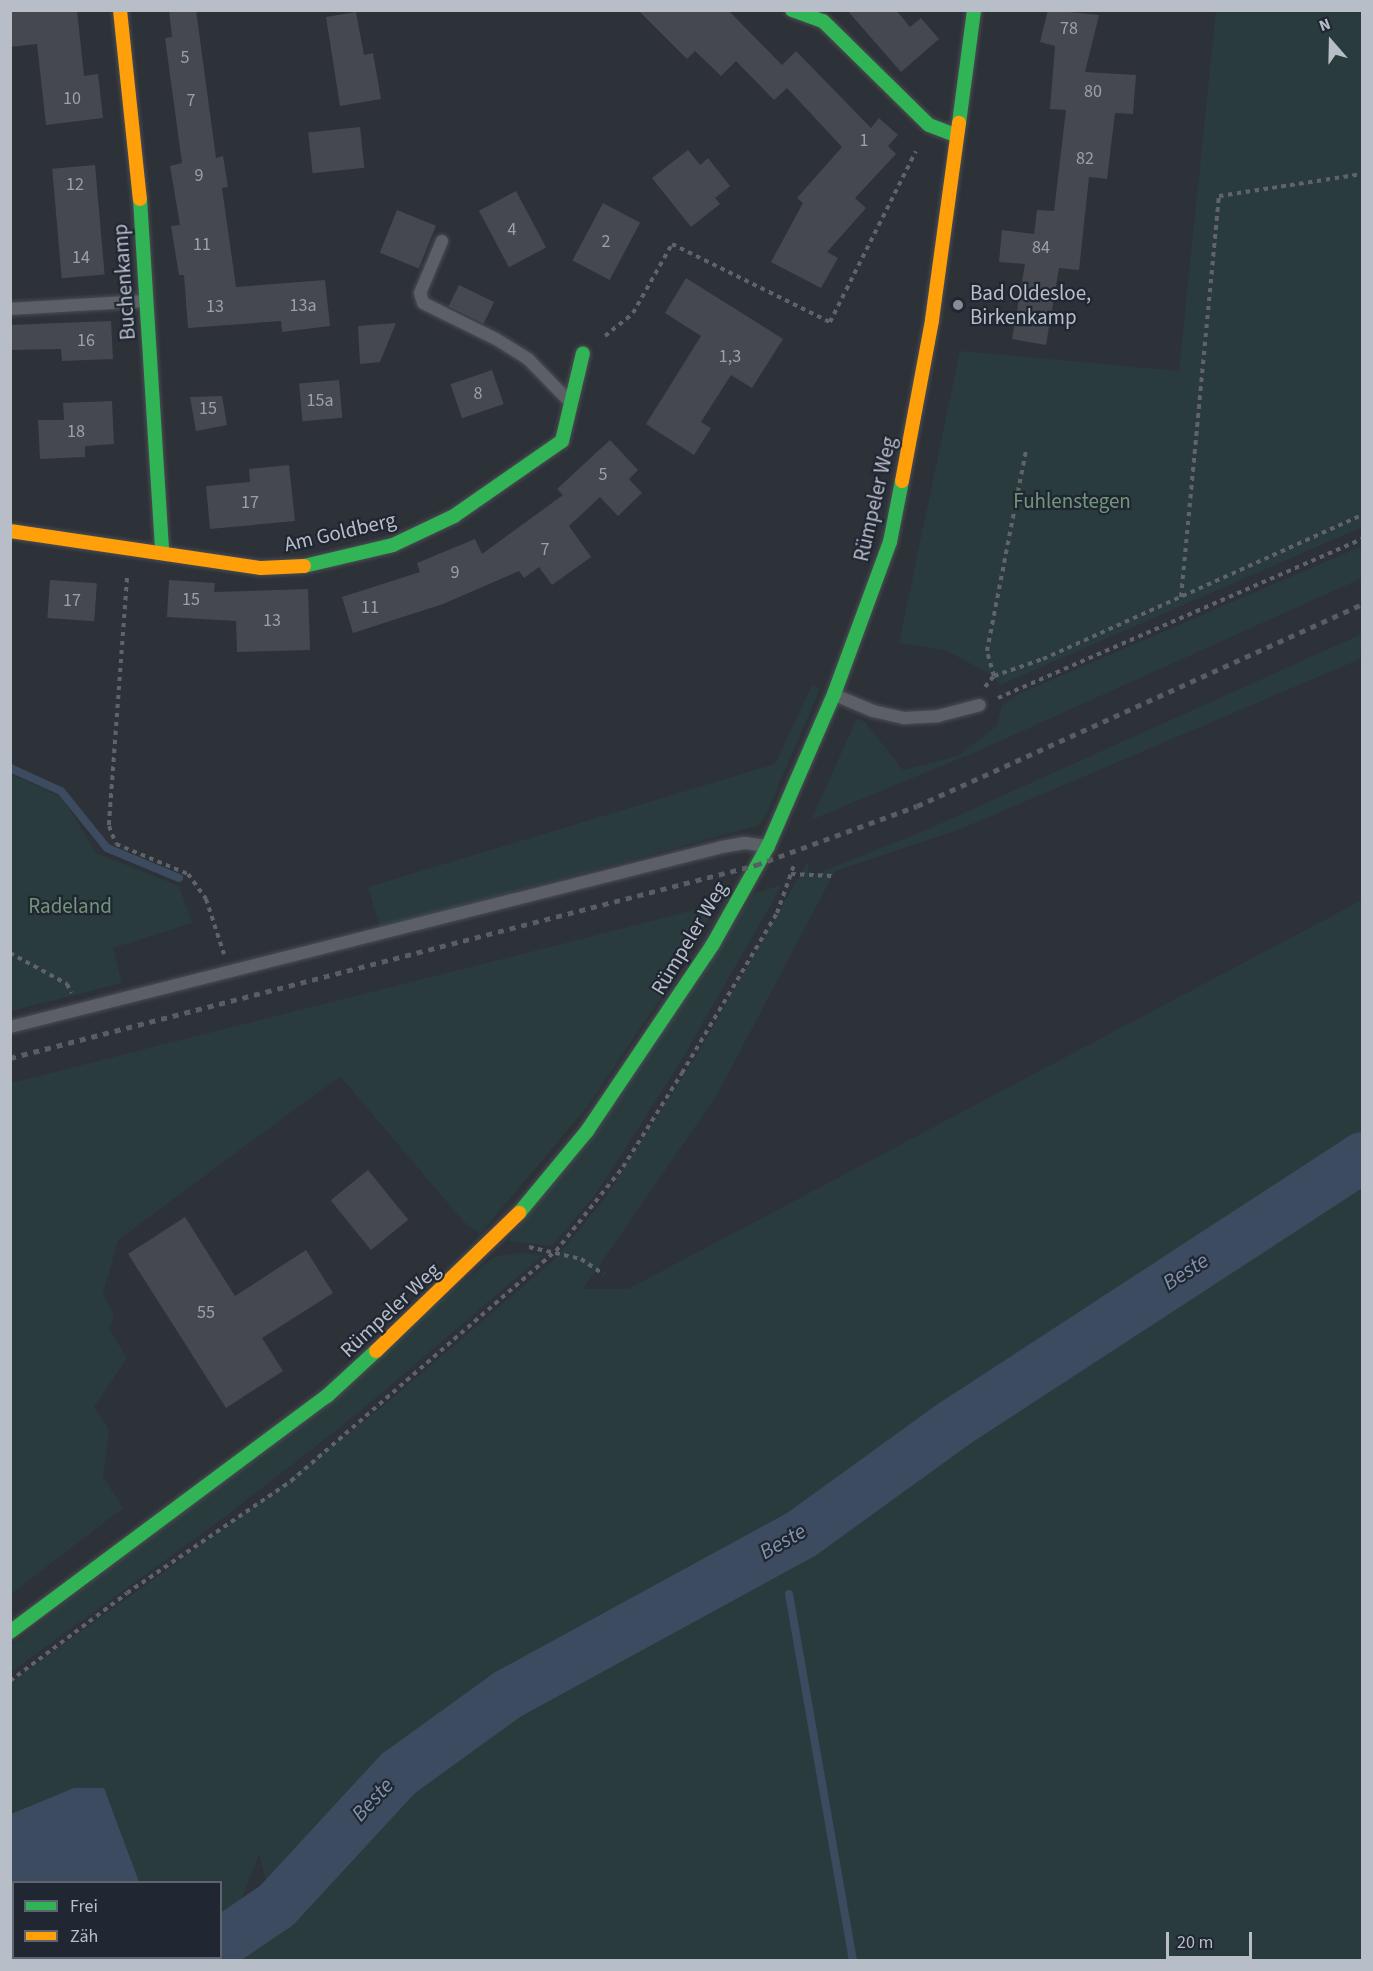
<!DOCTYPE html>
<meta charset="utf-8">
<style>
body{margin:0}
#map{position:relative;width:1373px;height:1971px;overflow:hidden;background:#2d3138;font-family:"Source Sans 3",sans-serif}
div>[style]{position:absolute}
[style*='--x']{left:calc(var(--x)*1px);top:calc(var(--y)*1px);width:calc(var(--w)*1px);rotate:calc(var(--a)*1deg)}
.green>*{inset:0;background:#2a3b3d}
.water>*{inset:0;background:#3d4b60}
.stream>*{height:8px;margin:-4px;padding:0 4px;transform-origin:4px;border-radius:4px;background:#3d4b60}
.river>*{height:51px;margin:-25.5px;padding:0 25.5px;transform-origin:25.5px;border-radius:25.5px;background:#3d4b60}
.building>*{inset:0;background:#45494f;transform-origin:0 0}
.path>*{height:4px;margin-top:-2px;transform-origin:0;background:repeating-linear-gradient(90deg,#60646a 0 4.5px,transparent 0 9px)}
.roads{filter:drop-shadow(0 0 2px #4a4d53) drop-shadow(0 0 2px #4a4d53)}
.lane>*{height:12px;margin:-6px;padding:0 6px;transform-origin:6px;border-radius:6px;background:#5c6066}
.fast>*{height:14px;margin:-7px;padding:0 7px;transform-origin:7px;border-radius:7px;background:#30b455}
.slow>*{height:14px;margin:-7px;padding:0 7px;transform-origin:7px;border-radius:7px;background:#ff9f0a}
.rail>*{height:4.5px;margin-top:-2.25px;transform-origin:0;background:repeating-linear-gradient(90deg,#5a5e64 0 6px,transparent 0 12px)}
.dots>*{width:16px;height:16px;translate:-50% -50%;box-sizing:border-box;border:3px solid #202733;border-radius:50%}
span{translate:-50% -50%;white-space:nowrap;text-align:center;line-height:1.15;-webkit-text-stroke:4.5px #202733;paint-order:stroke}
.number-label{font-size:18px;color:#9ba1aa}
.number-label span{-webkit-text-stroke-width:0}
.street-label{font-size:21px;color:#b8bec8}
.poi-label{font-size:21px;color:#b8bec8}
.left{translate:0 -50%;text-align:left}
.park-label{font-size:21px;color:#71977a}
.water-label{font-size:22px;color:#8294ac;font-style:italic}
.frame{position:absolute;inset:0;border:12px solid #b8bec8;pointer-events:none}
.legend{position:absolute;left:12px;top:1881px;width:210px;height:78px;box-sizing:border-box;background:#202733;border:2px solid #5d636f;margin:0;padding:8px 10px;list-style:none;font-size:18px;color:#b8bec8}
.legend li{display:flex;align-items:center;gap:12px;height:30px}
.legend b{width:30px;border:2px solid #5d636f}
.north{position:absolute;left:1301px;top:12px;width:60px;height:60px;-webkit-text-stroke:4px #202733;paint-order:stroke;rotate:340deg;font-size:16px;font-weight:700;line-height:24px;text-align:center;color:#b8bec8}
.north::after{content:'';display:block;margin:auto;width:21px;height:27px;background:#b8bec8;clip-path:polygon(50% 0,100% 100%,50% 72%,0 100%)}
.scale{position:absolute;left:1166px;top:1932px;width:86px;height:27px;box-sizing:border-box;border:3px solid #b8bec8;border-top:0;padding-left:8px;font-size:18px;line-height:21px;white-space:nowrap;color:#b8bec8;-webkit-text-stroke:4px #202733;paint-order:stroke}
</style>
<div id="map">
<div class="green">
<div style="clip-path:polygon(1216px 11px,1362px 11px,1362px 527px,1000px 685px,994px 676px,945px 650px,899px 643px,960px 351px,1179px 371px)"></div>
<div style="clip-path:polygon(1362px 546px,1362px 578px,980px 750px,811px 820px,857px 718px,865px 722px,903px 770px,958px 756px,997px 726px,1002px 705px,1017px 695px)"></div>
<div style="clip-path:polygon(1362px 634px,1360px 659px,958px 830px,835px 871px,717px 1095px,583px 1289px,628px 1289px,1362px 900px,1362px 1960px,225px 1960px,279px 1929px,259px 1854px,242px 1898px,221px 1912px,220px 1882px,14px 1882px,14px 1958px,150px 1958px,11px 1960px,10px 1683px,237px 1519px,387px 1403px,555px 1259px,605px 1198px,695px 1058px,808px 861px,808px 877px,926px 830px)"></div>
<div style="clip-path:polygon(812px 685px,820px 689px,765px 817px,756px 826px,380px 928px,368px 887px,775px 764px)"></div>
<div style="clip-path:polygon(11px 774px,62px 797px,96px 853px,179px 886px,192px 923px,113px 948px,122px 983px,11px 1011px)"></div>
<div style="clip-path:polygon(782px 885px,678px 1066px,598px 1191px,552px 1246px,508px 1241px,755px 893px)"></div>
<div style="clip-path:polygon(726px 890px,667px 989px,588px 1106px,480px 1234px,463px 1221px,340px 1076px,118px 1240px,103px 1293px,114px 1315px,109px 1329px,127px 1358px,94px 1407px,109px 1430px,103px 1477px,123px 1508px,11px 1594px,11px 1083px,660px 919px,710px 905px,714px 891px)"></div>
<div style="clip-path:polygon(519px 1253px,543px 1255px,358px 1413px,226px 1516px,11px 1672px,10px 1647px,494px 1257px)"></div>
</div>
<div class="water">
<div style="clip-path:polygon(74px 1788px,104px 1788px,139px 1882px,14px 1882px,11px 1899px,11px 1814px)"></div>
</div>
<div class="stream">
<div style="--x:10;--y:768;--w:56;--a:24.3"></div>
<div style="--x:61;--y:791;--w:73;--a:51.1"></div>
<div style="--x:107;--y:848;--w:78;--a:22.6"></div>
<div style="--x:789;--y:1594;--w:372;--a:80.1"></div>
</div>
<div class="river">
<div style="--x:220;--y:1943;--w:68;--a:-34.2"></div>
<div style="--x:276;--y:1905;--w:180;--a:-47.3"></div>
<div style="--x:398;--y:1773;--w:135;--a:-35.9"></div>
<div style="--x:507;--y:1694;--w:336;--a:-28.6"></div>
<div style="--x:802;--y:1533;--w:188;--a:-35.9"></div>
<div style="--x:954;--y:1423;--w:487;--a:-33.1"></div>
</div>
<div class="building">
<div style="clip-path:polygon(10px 10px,77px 10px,84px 76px,98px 74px,103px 118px,46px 125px,37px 44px,10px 47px)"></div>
<div style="clip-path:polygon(169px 10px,196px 10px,216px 158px,223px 156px,228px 187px,222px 188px,236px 287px,325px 280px,330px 326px,282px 332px,281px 321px,188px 328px,184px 275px,179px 275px,171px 226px,180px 225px,170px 166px,182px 163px,165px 38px,172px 37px)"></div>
<div style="clip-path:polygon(638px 10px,728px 10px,782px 65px,796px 51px,871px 128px,879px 118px,898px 135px,888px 146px,896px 154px,855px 198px,866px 208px,827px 252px,838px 258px,821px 288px,771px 262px,803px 203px,797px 198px,842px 147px,787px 88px,774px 100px,736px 61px,721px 76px,695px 51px,687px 59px)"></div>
<div style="clip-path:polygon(847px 10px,896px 10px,910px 27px,921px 18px,939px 39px,901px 72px)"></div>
<div style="clip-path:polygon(1048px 10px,1099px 15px,1085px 72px,1136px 75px,1133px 114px,1115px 113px,1107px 179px,1089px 177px,1079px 270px,1059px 268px,1046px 345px,1012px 339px,1025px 264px,999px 262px,1002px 230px,1034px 234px,1037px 210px,1054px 211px,1066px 110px,1050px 109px,1055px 46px,1040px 42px)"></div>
<div style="clip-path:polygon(356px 12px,364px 55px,373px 53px,381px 99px,340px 106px,326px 17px)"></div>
<div style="left:360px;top:127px;width:41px;height:52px;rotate:84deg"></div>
<div style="clip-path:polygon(688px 150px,700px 165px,708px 158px,730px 186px,715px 198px,720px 204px,691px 227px,652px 178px)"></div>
<div style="left:95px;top:165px;width:110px;height:43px;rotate:85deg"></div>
<div style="left:516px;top:191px;width:64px;height:42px;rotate:62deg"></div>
<div style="left:603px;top:203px;width:42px;height:65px;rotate:28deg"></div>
<div style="left:397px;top:210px;width:42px;height:46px;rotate:22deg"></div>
<div style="clip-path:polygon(686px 278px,783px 339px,752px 388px,731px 375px,701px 422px,711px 428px,694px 455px,646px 424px,701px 336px,665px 313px)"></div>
<div style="left:459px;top:285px;width:39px;height:24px;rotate:26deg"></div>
<div style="clip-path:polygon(111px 321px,113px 359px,62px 361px,61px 349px,10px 350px,10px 325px)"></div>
<div style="clip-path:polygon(396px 323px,380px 362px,360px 364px,358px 326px)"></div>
<div style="left:492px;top:370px;width:36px;height:44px;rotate:71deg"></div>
<div style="left:339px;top:380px;width:38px;height:40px;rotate:85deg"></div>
<div style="clip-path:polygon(222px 396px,227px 425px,196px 431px,190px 397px)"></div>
<div style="clip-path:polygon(112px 401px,114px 444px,85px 446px,85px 457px,40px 459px,38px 420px,64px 420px,63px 403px)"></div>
<div style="clip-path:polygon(610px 440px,638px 470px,629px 479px,642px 493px,618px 516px,600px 497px,569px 526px,591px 557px,552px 585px,539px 567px,524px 578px,519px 571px,443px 604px,353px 633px,342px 597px,420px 572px,417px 563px,475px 539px,482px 554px,563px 495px,557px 489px)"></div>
<div style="clip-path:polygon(289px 465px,295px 521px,210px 529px,206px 486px,250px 482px,249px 469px)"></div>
<div style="left:50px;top:580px;width:47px;height:38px;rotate:4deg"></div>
<div style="clip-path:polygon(169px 580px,215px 583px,214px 592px,308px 589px,310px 650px,237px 652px,236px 621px,167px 617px)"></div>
<div style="left:368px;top:1170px;width:64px;height:48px;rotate:51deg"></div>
<div style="clip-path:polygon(185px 1217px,235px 1296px,306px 1250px,333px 1293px,262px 1338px,283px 1371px,226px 1408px,128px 1254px)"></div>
</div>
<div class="path">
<div style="--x:605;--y:336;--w:36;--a:-39"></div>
<div style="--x:633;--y:313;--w:79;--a:-60.5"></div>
<div style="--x:672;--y:244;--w:176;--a:26.3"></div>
<div style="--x:830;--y:322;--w:191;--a:-63.3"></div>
<div style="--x:127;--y:578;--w:249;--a:94.2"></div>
<div style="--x:109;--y:826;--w:19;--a:69"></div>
<div style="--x:116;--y:844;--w:78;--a:22.6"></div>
<div style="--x:188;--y:874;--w:31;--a:54"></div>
<div style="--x:206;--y:899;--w:58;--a:71.9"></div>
<div style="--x:1181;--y:597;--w:403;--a:-84.6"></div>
<div style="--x:1219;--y:196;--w:145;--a:-8.7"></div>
<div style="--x:994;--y:676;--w:26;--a:-106"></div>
<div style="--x:987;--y:651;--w:204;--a:-79"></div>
<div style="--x:985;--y:687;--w:14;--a:-51"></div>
<div style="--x:994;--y:676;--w:52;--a:-19.1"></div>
<div style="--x:1043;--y:659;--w:350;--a:-24.3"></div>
<div style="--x:998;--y:698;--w:397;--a:-23.6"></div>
<div style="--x:791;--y:874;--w:41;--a:2.8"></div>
<div style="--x:10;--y:953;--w:65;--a:28.5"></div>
<div style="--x:67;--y:984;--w:10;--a:66"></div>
<div style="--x:529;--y:1247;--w:53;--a:13"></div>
<div style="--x:581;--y:1259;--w:27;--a:34"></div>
<div style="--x:10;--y:1681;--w:146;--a:-36.9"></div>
<div style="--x:127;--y:1593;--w:199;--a:-34.3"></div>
<div style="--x:291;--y:1481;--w:351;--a:-41"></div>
<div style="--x:556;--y:1251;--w:107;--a:-51.4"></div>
<div style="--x:623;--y:1167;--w:111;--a:-57.9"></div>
<div style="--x:682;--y:1073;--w:186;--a:-59.3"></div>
<div style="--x:777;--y:913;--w:51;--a:-70.5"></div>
</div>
<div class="roads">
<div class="lane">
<div style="--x:442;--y:241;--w:56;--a:112.9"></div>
<div style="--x:420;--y:293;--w:10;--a:73"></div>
<div style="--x:423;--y:303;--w:81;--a:26.3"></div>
<div style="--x:496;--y:339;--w:39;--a:32"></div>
<div style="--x:529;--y:360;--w:56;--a:45.7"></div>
<div style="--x:10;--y:309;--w:134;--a:-3.4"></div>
<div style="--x:835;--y:695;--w:41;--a:22.8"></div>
<div style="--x:873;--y:711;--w:32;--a:13"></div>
<div style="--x:904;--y:718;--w:34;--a:-3"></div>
<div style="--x:938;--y:716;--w:43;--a:-14.7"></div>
<div style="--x:10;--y:1027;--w:734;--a:-14.19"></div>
<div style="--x:722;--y:847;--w:23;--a:-10"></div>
<div style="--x:745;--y:843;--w:21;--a:8"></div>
</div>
<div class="fast">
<div style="--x:792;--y:10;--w:33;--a:20"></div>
<div style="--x:823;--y:21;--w:148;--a:44.5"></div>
<div style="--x:929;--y:125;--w:28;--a:21"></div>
<div style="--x:959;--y:123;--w:114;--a:-82.4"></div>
<div style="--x:140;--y:199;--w:354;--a:86.4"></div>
<div style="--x:304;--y:566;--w:91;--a:-13.3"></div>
<div style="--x:393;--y:545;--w:68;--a:-25.4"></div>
<div style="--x:454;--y:516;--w:131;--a:-34.8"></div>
<div style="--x:562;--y:441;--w:90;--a:-76.6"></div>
<div style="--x:519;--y:1213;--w:107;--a:-50.3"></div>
<div style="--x:587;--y:1131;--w:225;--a:-56"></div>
<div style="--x:713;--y:944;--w:112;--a:-60.7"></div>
<div style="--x:768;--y:846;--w:166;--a:-66.5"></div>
<div style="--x:834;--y:694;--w:162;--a:-69.8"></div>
<div style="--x:890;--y:542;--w:62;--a:-78.9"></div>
<div style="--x:10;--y:1632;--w:395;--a:-36.7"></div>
<div style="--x:327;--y:1396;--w:67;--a:-42.6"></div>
</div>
<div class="slow">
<div style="--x:120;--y:10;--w:190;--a:84"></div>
<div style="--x:902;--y:481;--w:164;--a:-79.4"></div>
<div style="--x:932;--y:320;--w:199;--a:-82.2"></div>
<div style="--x:10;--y:531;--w:254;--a:8.4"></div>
<div style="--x:261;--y:568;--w:43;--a:-2.7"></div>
<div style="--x:376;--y:1351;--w:199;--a:-44"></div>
</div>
</div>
<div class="rail">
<div style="--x:10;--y:1058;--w:771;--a:-14.51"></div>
<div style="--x:756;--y:865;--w:171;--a:-20.1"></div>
<div style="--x:917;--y:806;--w:489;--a:-24.4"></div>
</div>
<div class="dots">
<div style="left:958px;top:305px;background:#878d96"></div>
</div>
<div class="number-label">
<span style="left:1069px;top:29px">78</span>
<span style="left:185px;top:58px">5</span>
<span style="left:1093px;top:92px">80</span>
<span style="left:72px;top:99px">10</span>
<span style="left:191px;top:101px">7</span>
<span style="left:864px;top:141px">1</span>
<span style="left:1085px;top:159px">82</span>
<span style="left:199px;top:176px">9</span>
<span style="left:75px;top:185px">12</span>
<span style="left:512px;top:230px">4</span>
<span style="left:606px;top:242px">2</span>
<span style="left:202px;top:245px">11</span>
<span style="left:1041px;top:248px">84</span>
<span style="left:81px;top:258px">14</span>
<span style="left:303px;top:306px">13a</span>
<span style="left:215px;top:307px">13</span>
<span style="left:86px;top:341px">16</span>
<span style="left:730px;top:357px">1,3</span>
<span style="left:478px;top:394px">8</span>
<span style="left:320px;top:401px">15a</span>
<span style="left:208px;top:409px">15</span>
<span style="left:76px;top:432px">18</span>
<span style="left:603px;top:475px">5</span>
<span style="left:250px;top:503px">17</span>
<span style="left:545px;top:550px">7</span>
<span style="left:455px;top:573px">9</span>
<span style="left:191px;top:600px">15</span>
<span style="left:72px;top:601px">17</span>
<span style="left:370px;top:608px">11</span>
<span style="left:272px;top:621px">13</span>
<span style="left:206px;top:1313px">55</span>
</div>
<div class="street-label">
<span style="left:124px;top:282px;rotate:-94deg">Buchenkamp</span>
<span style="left:875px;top:499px;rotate:-77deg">Rümpeler Weg</span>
<span style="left:340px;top:532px;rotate:-13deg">Am Goldberg</span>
<span style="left:689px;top:938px;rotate:-59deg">Rümpeler Weg</span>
<span style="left:390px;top:1310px;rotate:-43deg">Rümpeler Weg</span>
</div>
<div class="poi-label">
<span class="left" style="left:970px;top:305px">Bad Oldesloe,<br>Birkenkamp</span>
</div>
<div class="park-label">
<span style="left:1072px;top:501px">Fuhlenstegen</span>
<span style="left:70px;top:906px">Radeland</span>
</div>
<div class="water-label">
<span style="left:1186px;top:1272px;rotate:-33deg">Beste</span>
<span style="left:783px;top:1542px;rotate:-30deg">Beste</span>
<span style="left:373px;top:1800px;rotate:-47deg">Beste</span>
</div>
<div class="frame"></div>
<ul class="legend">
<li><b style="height:8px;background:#30b455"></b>Frei</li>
<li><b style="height:8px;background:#ff9f0a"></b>Zäh</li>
</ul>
<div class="north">N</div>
<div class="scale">20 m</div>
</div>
